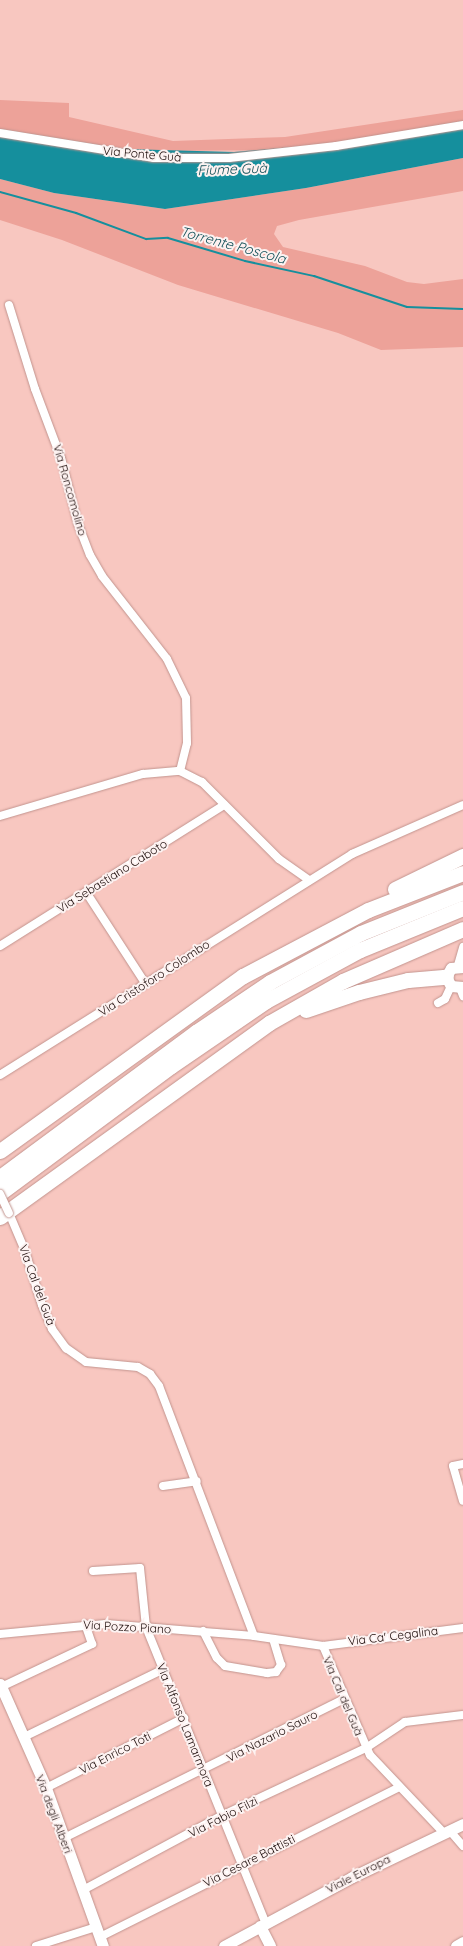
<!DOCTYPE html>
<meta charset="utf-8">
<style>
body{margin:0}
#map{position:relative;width:463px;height:1946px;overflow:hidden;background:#f8c7c0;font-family:Quicksand,sans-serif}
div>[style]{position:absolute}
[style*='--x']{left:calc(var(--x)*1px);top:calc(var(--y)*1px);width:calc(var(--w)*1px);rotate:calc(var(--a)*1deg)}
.green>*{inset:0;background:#eda299}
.water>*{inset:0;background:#158f9d}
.stream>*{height:2px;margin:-1px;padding:0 1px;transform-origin:1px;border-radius:1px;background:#158f9d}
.roads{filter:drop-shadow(0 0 1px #c2948e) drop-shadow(0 0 1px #c2948e)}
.street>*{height:8px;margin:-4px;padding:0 4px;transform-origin:4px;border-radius:4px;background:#fff}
.secondary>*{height:11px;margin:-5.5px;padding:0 5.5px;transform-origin:5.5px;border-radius:5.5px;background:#fff}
.highway>*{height:15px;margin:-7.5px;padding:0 7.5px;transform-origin:7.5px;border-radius:7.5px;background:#fff}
.bridges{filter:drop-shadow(0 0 1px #c2948e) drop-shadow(0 0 1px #c2948e)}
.street-bridge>*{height:8px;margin:-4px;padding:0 4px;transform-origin:4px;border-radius:4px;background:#fff}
span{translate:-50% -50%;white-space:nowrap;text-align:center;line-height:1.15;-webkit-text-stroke:4px #fdf2f1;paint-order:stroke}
.street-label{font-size:12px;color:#1b0b09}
.water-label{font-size:14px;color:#145159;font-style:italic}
</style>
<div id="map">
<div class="green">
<div style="clip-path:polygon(0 100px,69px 103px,69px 117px,173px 141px,285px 137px,463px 110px,463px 121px,339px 143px,274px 150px,154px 151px,87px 144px,0 129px)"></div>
<div style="clip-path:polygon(463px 158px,463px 191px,299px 220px,277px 226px,274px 234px,283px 247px,365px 266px,407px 282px,424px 284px,463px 279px,463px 347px,381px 350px,338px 333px,178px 285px,62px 240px,0 220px,0 179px,54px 193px,165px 209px,306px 188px)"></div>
</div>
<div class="water">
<div style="clip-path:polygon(463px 121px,463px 158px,306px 188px,165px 209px,54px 193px,0 179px,0 129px,124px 149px,234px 152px,339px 143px)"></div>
</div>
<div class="stream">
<div style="--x:0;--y:192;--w:79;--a:15.4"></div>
<div style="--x:76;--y:213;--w:75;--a:20.4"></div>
<div style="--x:146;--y:239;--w:22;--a:-3"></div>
<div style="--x:168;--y:238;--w:80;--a:16.6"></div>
<div style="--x:245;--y:261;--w:71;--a:12.3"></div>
<div style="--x:314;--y:276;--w:98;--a:18.4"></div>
<div style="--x:407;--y:307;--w:56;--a:2"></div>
</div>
<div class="roads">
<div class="street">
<div style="--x:0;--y:133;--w:156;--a:9.2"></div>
<div style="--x:154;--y:158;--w:75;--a:0"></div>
<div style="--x:229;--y:158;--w:108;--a:-6.4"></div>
<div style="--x:336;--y:146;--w:129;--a:-9.4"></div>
<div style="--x:9;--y:305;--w:88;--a:72.8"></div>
<div style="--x:35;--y:389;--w:74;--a:69.4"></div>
<div style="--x:61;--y:458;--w:68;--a:75.6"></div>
<div style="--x:78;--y:524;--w:33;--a:69"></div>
<div style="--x:90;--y:555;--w:24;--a:60"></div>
<div style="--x:102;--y:576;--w:105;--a:51.9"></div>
<div style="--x:167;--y:659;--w:43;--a:64"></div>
<div style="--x:186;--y:698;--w:45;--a:88.7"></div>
<div style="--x:187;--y:743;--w:29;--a:104"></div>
<div style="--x:0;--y:816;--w:149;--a:-16.4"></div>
<div style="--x:143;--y:774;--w:37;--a:-5"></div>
<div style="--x:180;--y:771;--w:25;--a:27"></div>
<div style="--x:202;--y:782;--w:109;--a:45"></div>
<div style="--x:279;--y:859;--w:37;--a:35"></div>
<div style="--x:86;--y:892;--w:108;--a:57"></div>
<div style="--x:0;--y:946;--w:265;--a:-32.2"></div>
<div style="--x:458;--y:965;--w:19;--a:-74"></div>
<div style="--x:460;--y:988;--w:9;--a:69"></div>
<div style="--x:438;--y:1003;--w:8;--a:-30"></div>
<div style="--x:445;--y:999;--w:14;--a:-65"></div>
<div style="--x:0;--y:1075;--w:416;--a:-32.1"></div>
<div style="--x:352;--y:854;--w:121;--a:-23.8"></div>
<div style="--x:9;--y:1213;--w:38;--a:67"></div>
<div style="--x:24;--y:1248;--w:60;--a:72.5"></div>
<div style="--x:42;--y:1305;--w:26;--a:67"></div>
<div style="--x:52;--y:1329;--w:24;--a:54"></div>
<div style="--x:66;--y:1348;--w:24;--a:35"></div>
<div style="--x:86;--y:1362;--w:52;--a:5.5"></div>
<div style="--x:138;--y:1367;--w:14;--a:30"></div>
<div style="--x:150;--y:1374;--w:15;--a:53"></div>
<div style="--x:159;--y:1386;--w:267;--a:69.2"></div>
<div style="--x:463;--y:1464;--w:10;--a:169"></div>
<div style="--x:453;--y:1466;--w:36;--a:74"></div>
<div style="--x:163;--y:1486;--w:34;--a:-8"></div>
<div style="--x:93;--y:1571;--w:47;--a:-3.7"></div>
<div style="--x:140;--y:1568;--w:59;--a:84.2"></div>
<div style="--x:146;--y:1627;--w:317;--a:68"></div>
<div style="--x:203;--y:1631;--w:30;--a:63"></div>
<div style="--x:217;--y:1658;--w:11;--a:45"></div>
<div style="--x:225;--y:1666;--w:43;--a:9.5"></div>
<div style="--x:267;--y:1673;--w:9;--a:-6"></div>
<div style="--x:276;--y:1672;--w:9;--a:-54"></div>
<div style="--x:281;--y:1665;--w:27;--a:-107"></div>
<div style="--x:0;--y:1634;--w:106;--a:-5.4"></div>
<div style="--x:106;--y:1624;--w:148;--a:4.6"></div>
<div style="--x:254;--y:1636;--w:70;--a:8.2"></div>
<div style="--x:323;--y:1646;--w:119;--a:66.7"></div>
<div style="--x:370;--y:1755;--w:103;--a:46.6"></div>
<div style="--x:323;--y:1646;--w:141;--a:-7.3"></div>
<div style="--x:1;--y:1687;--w:101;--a:-25.3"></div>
<div style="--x:92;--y:1644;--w:21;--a:-109"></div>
<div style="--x:24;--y:1737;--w:153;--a:-25.9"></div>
<div style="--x:46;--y:1788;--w:155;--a:-26.9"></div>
<div style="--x:450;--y:1831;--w:20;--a:49"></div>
<div style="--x:64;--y:1838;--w:313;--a:-26.4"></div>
<div style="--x:83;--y:1890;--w:159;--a:-28.2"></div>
<div style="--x:223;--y:1815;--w:158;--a:-25.1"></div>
<div style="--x:366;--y:1748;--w:47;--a:-33.7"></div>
<div style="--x:405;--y:1722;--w:58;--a:-6.9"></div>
<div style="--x:100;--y:1937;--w:335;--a:-26.6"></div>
<div style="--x:36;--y:1946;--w:63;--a:-17.6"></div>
</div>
<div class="secondary">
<div style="--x:463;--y:967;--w:12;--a:175"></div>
<div style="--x:451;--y:968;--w:10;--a:119"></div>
<div style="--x:446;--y:977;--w:10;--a:61"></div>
<div style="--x:451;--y:986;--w:12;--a:5"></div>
<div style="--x:0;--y:1684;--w:114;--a:66.1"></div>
<div style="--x:46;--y:1788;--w:168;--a:70.2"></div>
<div style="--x:260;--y:1926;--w:22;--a:63"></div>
<div style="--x:224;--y:1946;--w:145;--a:-28.3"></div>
<div style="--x:352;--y:1877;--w:123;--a:-25.5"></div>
<div style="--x:456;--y:1946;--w:8;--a:-30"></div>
</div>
<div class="highway">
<div style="--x:395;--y:889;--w:76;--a:-25.9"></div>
<div style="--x:306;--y:1010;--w:56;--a:-18.8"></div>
<div style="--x:359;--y:992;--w:50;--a:-13.8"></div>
<div style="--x:408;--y:980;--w:38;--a:-5"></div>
<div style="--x:0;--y:1151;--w:299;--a:-35.8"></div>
<div style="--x:243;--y:976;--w:141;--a:-27.8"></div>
<div style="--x:368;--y:910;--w:102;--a:-21.3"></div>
<div style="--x:0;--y:1177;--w:244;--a:-36.5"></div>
<div style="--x:196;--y:1032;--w:89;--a:-34"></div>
<div style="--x:270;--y:982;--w:103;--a:-28.3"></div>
<div style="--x:361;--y:933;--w:110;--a:-21.9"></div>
<div style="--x:0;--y:1193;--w:213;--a:-36.6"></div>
<div style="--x:171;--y:1066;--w:115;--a:-34.4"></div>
<div style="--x:266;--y:1001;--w:107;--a:-28.5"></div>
<div style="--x:360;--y:950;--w:111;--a:-22.2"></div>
<div style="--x:0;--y:1217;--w:332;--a:-35.8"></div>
<div style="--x:269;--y:1023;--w:85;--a:-29.6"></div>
<div style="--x:343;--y:981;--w:131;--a:-23.4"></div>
</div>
</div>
<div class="bridges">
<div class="street-bridge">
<div style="--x:0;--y:1194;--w:21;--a:65"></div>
</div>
</div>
<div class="street-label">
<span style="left:142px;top:154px;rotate:5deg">Via Ponte Guà</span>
<span style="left:70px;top:490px;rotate:74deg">Via Roncomolino</span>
<span style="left:112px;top:876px;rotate:-32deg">Via Sebastiano Caboto</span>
<span style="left:154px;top:978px;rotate:-33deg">Via Cristoforo Colombo</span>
<span style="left:37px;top:1285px;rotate:70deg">Via Cal del Guà</span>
<span style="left:127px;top:1627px;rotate:3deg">Via Pozzo Piano</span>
<span style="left:393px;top:1636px;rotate:-7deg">Via Ca' Cegalina</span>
<span style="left:343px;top:1696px;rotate:67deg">Via Cal del Guà</span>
<span style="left:185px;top:1725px;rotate:68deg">Via Alfonso Lamarmora</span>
<span style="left:272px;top:1736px;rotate:-27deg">Via Nazario Sauro</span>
<span style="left:115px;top:1753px;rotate:-27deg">Via Enrico Toti</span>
<span style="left:54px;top:1814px;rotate:69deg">Via degli Alberi</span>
<span style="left:223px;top:1817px;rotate:-27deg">Via Fabio Filzi</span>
<span style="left:249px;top:1861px;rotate:-27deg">Via Cesare Battisti</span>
<span style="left:358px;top:1874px;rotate:-27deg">Viale Europa</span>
</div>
<div class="water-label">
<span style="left:232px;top:169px;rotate:-2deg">Fiume Guà</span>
<span style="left:233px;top:245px;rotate:15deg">Torrente Poscola</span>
</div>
</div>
